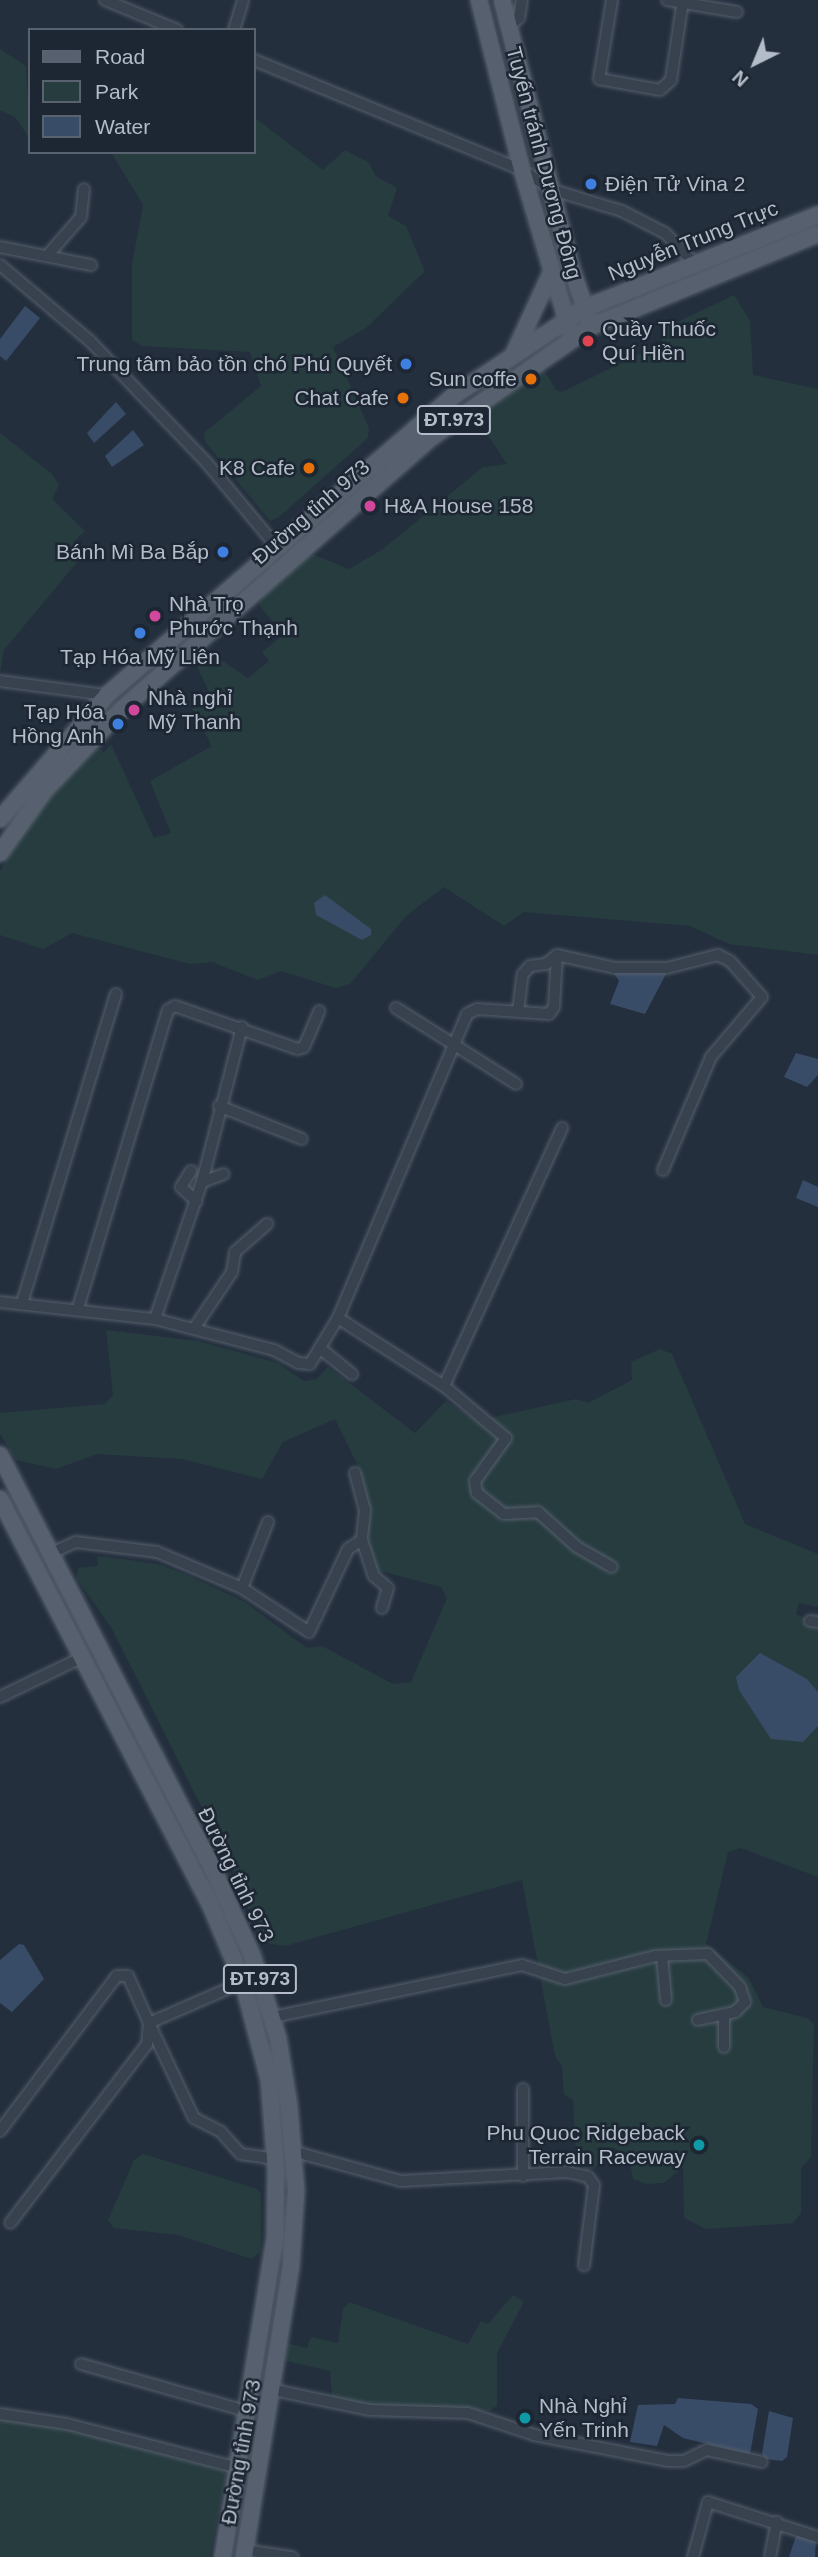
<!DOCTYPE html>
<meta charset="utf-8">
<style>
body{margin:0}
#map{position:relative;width:818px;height:2557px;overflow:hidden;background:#242f3e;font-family:Helvetica,sans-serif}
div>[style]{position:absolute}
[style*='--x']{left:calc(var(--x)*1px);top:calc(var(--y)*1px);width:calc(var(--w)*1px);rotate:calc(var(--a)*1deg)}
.green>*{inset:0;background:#263c3f}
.water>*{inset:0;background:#394c67}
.roads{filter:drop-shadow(0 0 2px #565f6c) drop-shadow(0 0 2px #565f6c)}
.street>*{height:10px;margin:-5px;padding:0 5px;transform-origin:5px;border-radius:5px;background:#38414e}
.primary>*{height:16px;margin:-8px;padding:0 8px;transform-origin:8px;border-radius:8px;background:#56606e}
.dots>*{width:19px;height:19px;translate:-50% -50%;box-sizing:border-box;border:4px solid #1d2633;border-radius:50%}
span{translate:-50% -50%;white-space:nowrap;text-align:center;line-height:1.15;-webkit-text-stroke:5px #1d2633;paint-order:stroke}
.shield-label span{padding:2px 5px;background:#1d2633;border:2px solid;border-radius:5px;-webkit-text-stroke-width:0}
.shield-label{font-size:19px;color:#b4bcc9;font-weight:700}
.street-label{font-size:21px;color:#b4bcc9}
.poi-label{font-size:21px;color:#b4bcc9}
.left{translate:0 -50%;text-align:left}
.right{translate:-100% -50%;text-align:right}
.legend{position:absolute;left:28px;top:28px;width:228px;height:126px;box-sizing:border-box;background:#1d2633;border:2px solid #59626f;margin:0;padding:9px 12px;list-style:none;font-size:21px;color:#b4bcc9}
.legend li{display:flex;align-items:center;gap:14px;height:35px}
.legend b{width:35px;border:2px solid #59626f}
.north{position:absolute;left:720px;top:28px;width:70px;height:70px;-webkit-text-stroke:5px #1d2633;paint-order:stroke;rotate:223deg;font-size:19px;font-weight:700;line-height:28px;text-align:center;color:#b4bcc9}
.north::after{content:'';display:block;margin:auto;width:24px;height:32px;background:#b4bcc9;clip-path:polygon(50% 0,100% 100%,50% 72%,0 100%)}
</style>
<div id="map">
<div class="green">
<div style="clip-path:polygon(0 49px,26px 66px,30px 139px,15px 117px,0 110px)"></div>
<div style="clip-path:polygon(254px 117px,323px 170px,345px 150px,368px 162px,376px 176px,397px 188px,388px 216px,406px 226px,425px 271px,366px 328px,333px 347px,369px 428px,368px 438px,279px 517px,270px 521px,205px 442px,204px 433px,261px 386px,250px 352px,142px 346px,132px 340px,132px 264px,143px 205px,111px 152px,254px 152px)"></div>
<div style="clip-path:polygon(734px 295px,750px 321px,753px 375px,818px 389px,818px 955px,729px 944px,690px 926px,524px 912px,504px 926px,444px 887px,406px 916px,350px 984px,336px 988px,281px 971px,258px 980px,212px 962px,190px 964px,72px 933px,43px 949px,0 935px,0 871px,37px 804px,93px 744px,104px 752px,111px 744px,154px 838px,171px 833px,150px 781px,212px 746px,192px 709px,211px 696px,194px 660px,206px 650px,248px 678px,269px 661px,262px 652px,281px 637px,280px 631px,260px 606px,258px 595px,305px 551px,349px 569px,383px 549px,483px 467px,507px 464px,479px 422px,490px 410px,488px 403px,542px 367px,556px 390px,562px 392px,662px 343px,661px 330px)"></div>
<div style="clip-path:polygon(0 433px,52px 474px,59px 485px,52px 499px,85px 531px,73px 542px,87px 550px,4px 650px,0 674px)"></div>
<div style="clip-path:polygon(106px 1330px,198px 1341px,278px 1363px,304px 1381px,317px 1379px,328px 1367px,415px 1433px,446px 1401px,482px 1425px,490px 1418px,576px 1399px,588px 1403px,632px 1380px,631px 1362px,660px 1349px,672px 1354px,745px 1524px,818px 1554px,818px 1607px,799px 1603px,796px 1614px,818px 1624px,818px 1877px,741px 1848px,728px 1852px,706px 1944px,749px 1978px,763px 2007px,807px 2018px,814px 2024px,811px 2157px,801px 2168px,801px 2213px,793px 2223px,706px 2229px,684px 2218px,683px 2167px,664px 2183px,647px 2184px,633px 2179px,630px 2163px,615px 2148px,609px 2148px,595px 2169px,586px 2170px,576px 2160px,573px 2100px,564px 2094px,562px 2066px,555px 2056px,522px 1880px,285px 1946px,261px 1942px,232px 1867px,111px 1627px,76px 1578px,78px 1568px,98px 1566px,97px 1556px,107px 1557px,158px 1564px,187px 1575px,245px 1602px,307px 1648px,322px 1646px,393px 1684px,411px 1682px,447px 1598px,441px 1587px,380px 1571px,371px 1563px,365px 1525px,369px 1510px,362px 1474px,335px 1419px,283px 1442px,262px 1479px,182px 1459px,97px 1454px,56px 1469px,16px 1460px,0 1434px,0 1413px,105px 1404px,113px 1395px)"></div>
<div style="clip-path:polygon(143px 2154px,255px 2188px,261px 2193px,261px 2251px,252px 2259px,178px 2235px,114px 2228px,108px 2220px,134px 2160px)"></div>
<div style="clip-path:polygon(513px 2295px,524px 2302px,497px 2353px,497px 2406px,489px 2411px,379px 2406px,332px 2397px,330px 2371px,282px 2360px,286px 2343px,307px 2348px,311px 2337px,338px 2343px,343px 2309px,349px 2302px,468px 2344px,481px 2321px,488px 2324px)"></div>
<div style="clip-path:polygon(0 2418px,65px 2428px,219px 2468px,226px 2474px,210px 2557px,0 2557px)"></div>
</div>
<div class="water">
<div style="clip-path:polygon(25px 306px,40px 318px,6px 361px,0 356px,0 339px)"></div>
<div style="clip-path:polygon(116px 402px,126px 414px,94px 443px,87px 433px)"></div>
<div style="clip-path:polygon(133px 430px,144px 445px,112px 467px,105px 456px)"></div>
<div style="clip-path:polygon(325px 895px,371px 929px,371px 935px,362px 940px,316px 915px,314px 903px)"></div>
<div style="clip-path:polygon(657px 969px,666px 974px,645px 1014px,610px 1004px,619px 981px,614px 973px)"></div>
<div style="clip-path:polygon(796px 1053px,818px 1059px,818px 1075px,807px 1087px,784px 1077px)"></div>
<div style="clip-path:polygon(803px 1180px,818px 1187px,818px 1207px,796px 1198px)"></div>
<div style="clip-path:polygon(760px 1653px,807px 1679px,818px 1692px,818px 1726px,803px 1742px,771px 1739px,739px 1690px,736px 1677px)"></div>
<div style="clip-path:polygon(19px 1944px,24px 1945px,44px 1979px,12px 2012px,0 2003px,0 1960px)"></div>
<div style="clip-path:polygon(678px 2398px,751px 2404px,758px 2409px,750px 2454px,683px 2438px,664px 2425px,657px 2446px,630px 2442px,638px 2405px,675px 2404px)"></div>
<div style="clip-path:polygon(769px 2411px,793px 2418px,787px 2457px,782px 2461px,766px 2459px,762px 2454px)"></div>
<div style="clip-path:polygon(797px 2533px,816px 2539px,815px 2557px,789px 2557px)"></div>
</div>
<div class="roads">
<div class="street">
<div style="--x:105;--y:0;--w:78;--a:22.6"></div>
<div style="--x:612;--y:0;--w:80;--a:99.3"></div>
<div style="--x:599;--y:79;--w:62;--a:10.2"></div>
<div style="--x:660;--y:90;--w:15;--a:-42"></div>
<div style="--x:671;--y:80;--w:81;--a:-81.5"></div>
<div style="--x:667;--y:0;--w:71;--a:9.7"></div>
<div style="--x:509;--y:26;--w:13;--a:-39"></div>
<div style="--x:519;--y:18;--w:18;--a:-81"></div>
<div style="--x:234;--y:30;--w:31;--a:-73"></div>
<div style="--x:254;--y:60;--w:290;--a:22.3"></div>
<div style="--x:522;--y:170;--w:37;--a:33"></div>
<div style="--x:553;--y:190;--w:72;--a:16.9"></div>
<div style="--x:622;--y:211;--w:48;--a:27.1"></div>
<div style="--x:665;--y:233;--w:40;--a:46"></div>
<div style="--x:0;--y:247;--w:93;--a:11.2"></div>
<div style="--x:47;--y:256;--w:52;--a:-48.9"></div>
<div style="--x:81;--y:217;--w:28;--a:-84"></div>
<div style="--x:0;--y:265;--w:118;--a:40.2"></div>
<div style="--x:90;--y:341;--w:168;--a:46.2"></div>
<div style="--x:206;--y:462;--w:109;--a:50.2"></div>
<div style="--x:0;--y:681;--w:108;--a:7.5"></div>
<div style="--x:396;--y:1008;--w:142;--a:32.3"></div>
<div style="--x:518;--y:1012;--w:38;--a:-83"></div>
<div style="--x:523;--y:974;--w:11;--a:-49"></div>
<div style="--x:530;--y:966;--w:16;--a:-7"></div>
<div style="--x:546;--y:964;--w:14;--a:-39"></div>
<div style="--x:557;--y:955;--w:59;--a:12.6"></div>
<div style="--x:615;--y:968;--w:52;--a:0"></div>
<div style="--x:667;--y:968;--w:53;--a:-14.3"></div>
<div style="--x:718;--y:955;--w:13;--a:27"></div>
<div style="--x:730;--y:961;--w:48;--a:48.4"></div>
<div style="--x:762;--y:997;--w:79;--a:130.4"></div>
<div style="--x:711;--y:1057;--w:123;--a:113"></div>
<div style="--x:219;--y:1106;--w:89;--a:21.7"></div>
<div style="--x:191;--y:1171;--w:19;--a:122"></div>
<div style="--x:181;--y:1187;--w:21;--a:43"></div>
<div style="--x:202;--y:1182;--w:23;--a:-20"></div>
<div style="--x:0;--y:1302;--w:156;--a:6.3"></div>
<div style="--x:155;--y:1319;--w:123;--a:14.6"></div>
<div style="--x:274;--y:1350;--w:27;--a:28"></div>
<div style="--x:298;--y:1363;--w:12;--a:5"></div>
<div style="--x:310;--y:1364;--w:54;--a:-58.7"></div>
<div style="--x:338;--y:1318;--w:330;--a:-67"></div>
<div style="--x:467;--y:1014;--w:11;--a:-27"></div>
<div style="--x:477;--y:1009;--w:72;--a:4"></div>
<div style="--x:549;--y:1014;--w:9;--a:-54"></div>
<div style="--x:554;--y:1007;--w:52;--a:-86.7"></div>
<div style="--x:22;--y:1303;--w:323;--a:-73.1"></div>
<div style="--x:78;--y:1308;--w:311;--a:-73.2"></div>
<div style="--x:168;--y:1010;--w:8;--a:-30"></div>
<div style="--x:175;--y:1006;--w:130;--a:19.3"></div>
<div style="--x:298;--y:1049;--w:6;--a:-18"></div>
<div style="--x:304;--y:1047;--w:39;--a:-67"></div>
<div style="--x:338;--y:1318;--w:126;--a:32.7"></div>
<div style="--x:444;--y:1386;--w:284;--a:-65.4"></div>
<div style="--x:155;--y:1319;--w:145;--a:-71.1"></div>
<div style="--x:202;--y:1182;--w:160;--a:-75.5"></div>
<div style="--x:195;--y:1327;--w:66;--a:-56.1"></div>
<div style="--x:232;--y:1272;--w:20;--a:-81"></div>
<div style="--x:235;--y:1252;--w:43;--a:-41.2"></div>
<div style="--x:321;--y:1349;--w:40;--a:39"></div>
<div style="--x:444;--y:1386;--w:81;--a:40"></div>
<div style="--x:506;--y:1438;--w:53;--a:125.8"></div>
<div style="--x:475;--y:1481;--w:12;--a:81"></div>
<div style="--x:477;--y:1493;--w:34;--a:38"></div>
<div style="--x:504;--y:1514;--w:34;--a:-3"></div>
<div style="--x:538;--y:1512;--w:52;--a:41.9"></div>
<div style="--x:577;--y:1547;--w:40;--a:29.7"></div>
<div style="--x:355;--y:1473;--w:38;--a:75"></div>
<div style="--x:365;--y:1510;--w:30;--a:96"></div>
<div style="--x:362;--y:1540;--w:38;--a:72"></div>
<div style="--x:374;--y:1576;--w:18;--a:41"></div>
<div style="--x:388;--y:1588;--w:21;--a:107"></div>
<div style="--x:49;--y:1554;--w:30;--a:-24"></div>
<div style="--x:76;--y:1542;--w:82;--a:7"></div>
<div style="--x:157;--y:1552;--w:92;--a:23"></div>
<div style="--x:242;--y:1588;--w:80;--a:33.3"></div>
<div style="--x:309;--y:1632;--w:92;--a:-64.8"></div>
<div style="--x:348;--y:1549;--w:17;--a:-33"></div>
<div style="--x:242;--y:1588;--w:71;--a:-68.5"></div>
<div style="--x:810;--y:1621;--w:8;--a:7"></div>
<div style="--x:0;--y:1697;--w:88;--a:-25.7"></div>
<div style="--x:662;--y:1956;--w:44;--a:84.8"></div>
<div style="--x:243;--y:1982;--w:103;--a:156.4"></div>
<div style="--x:149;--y:2023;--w:105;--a:64.7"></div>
<div style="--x:194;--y:2118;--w:30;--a:27"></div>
<div style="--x:221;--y:2132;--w:30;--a:48"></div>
<div style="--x:241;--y:2154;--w:34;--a:8"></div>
<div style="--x:724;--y:2016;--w:31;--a:90"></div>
<div style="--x:273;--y:2017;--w:254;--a:-11.8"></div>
<div style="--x:522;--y:1965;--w:45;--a:18"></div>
<div style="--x:565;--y:1979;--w:94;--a:-14.2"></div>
<div style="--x:656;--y:1956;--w:52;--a:-2.2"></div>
<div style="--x:708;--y:1954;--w:46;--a:45.9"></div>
<div style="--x:740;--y:1987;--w:16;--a:72"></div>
<div style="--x:745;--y:2002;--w:14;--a:135"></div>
<div style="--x:735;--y:2012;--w:38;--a:168"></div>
<div style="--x:523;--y:2089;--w:87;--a:90"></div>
<div style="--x:0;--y:2131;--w:194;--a:-53"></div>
<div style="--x:117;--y:1976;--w:11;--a:0"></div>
<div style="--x:128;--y:1976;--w:51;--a:65.9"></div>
<div style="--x:149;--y:2023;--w:21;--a:95"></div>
<div style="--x:147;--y:2044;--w:225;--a:127.4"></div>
<div style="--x:292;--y:2151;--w:113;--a:15.4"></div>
<div style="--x:401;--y:2181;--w:166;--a:-3.1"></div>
<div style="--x:567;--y:2172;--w:22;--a:13"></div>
<div style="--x:588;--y:2177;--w:10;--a:53"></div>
<div style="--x:594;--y:2185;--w:81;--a:97.1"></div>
<div style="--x:81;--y:2364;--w:175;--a:15.9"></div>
<div style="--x:274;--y:2390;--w:98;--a:11.8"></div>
<div style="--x:370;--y:2410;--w:98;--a:1.8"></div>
<div style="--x:468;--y:2413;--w:70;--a:18.4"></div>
<div style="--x:534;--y:2435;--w:136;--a:11"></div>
<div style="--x:668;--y:2461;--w:16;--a:0"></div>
<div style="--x:684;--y:2461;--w:25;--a:-26"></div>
<div style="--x:707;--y:2450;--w:56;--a:12.3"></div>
<div style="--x:0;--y:2414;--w:68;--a:8.5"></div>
<div style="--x:67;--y:2424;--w:173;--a:14.4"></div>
<div style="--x:245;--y:2550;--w:48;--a:8.5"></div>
<div style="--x:693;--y:2557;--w:57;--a:-74.7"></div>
<div style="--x:708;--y:2502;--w:115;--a:17.7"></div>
<div style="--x:770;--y:2557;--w:36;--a:-79"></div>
</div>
<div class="primary">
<div style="--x:479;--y:0;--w:175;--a:75.8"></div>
<div style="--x:522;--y:170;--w:165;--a:73.4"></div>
<div style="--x:502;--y:0;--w:276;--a:75.5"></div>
<div style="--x:571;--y:267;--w:53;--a:71.2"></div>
<div style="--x:515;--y:351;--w:88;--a:-65.2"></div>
<div style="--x:0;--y:819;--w:164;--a:-49.2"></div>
<div style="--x:107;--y:695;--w:459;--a:-40.8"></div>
<div style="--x:455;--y:395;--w:156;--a:-33.8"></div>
<div style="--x:585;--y:308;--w:251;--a:-21.8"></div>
<div style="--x:0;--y:853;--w:77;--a:-54.5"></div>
<div style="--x:45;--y:790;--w:110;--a:-46.5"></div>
<div style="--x:121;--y:710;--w:415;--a:-41.3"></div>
<div style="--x:433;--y:436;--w:193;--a:-34.7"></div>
<div style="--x:592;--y:326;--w:244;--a:-22.2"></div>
<div style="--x:0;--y:1455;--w:475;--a:62.8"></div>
<div style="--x:217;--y:1878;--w:85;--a:65.6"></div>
<div style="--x:252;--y:1955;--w:87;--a:72.6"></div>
<div style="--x:278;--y:2038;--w:68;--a:80.7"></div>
<div style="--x:289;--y:2105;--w:86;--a:85.3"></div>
<div style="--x:296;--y:2191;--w:75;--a:93.8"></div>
<div style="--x:291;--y:2266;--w:295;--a:99.2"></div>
<div style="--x:0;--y:1499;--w:456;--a:62.6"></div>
<div style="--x:210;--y:1904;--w:85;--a:67.1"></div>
<div style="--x:243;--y:1982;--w:101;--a:75.1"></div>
<div style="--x:269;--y:2080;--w:92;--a:85.6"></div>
<div style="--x:276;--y:2172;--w:66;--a:90.9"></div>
<div style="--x:275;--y:2238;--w:323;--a:99.3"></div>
</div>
</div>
<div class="dots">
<div style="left:591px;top:184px;background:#3f7fe0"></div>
<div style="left:588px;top:341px;background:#e0444e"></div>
<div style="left:406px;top:364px;background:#3f7fe0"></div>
<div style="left:531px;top:379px;background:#e8710a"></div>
<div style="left:403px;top:398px;background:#e8710a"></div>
<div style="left:309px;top:468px;background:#e8710a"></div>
<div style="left:370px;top:506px;background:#d1479c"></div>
<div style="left:223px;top:552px;background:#3f7fe0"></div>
<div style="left:155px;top:616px;background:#d1479c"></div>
<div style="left:140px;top:633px;background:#3f7fe0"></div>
<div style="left:134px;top:710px;background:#d1479c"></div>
<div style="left:118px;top:724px;background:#3f7fe0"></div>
<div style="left:699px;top:2145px;background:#0f9aa8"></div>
<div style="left:525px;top:2418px;background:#0f9aa8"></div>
</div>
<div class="shield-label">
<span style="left:454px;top:420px">ĐT.973</span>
<span style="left:260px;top:1979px">ĐT.973</span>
</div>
<div class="street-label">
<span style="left:544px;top:163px;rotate:75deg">Tuyến tránh Dương Đông</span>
<span style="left:693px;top:241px;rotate:-22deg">Nguyễn Trung Trực</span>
<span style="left:311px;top:512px;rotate:-41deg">Đường tỉnh 973</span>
<span style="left:236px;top:1875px;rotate:64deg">Đường tỉnh 973</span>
<span style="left:241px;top:2452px;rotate:-80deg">Đường tỉnh 973</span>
</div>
<div class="poi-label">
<span class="left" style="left:605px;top:184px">Điện Tử Vina 2</span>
<span class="left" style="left:602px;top:341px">Quầy Thuốc<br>Quí Hiền</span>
<span class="right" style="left:392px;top:364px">Trung tâm bảo tồn chó Phú Quyết</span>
<span class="right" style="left:517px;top:379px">Sun coffe</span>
<span class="right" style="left:389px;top:398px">Chat Cafe</span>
<span class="right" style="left:295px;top:468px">K8 Cafe</span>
<span class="left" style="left:384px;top:506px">H&amp;A House 158</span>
<span class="right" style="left:209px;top:552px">Bánh Mì Ba Bắp</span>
<span class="left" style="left:169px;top:616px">Nhà Trọ<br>Phước Thạnh</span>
<span style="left:140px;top:657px">Tạp Hóa Mỹ Liên</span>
<span class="left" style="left:148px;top:710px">Nhà nghỉ<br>Mỹ Thanh</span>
<span class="right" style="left:104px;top:724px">Tạp Hóa<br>Hồng Anh</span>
<span class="right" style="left:685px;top:2145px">Phu Quoc Ridgeback<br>Terrain Raceway</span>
<span class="left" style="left:539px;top:2418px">Nhà Nghỉ<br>Yến Trinh</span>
</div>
<ul class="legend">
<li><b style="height:9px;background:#56606e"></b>Road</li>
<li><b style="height:19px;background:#263c3f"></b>Park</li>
<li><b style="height:19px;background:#394c67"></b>Water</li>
</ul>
<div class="north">N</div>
</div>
